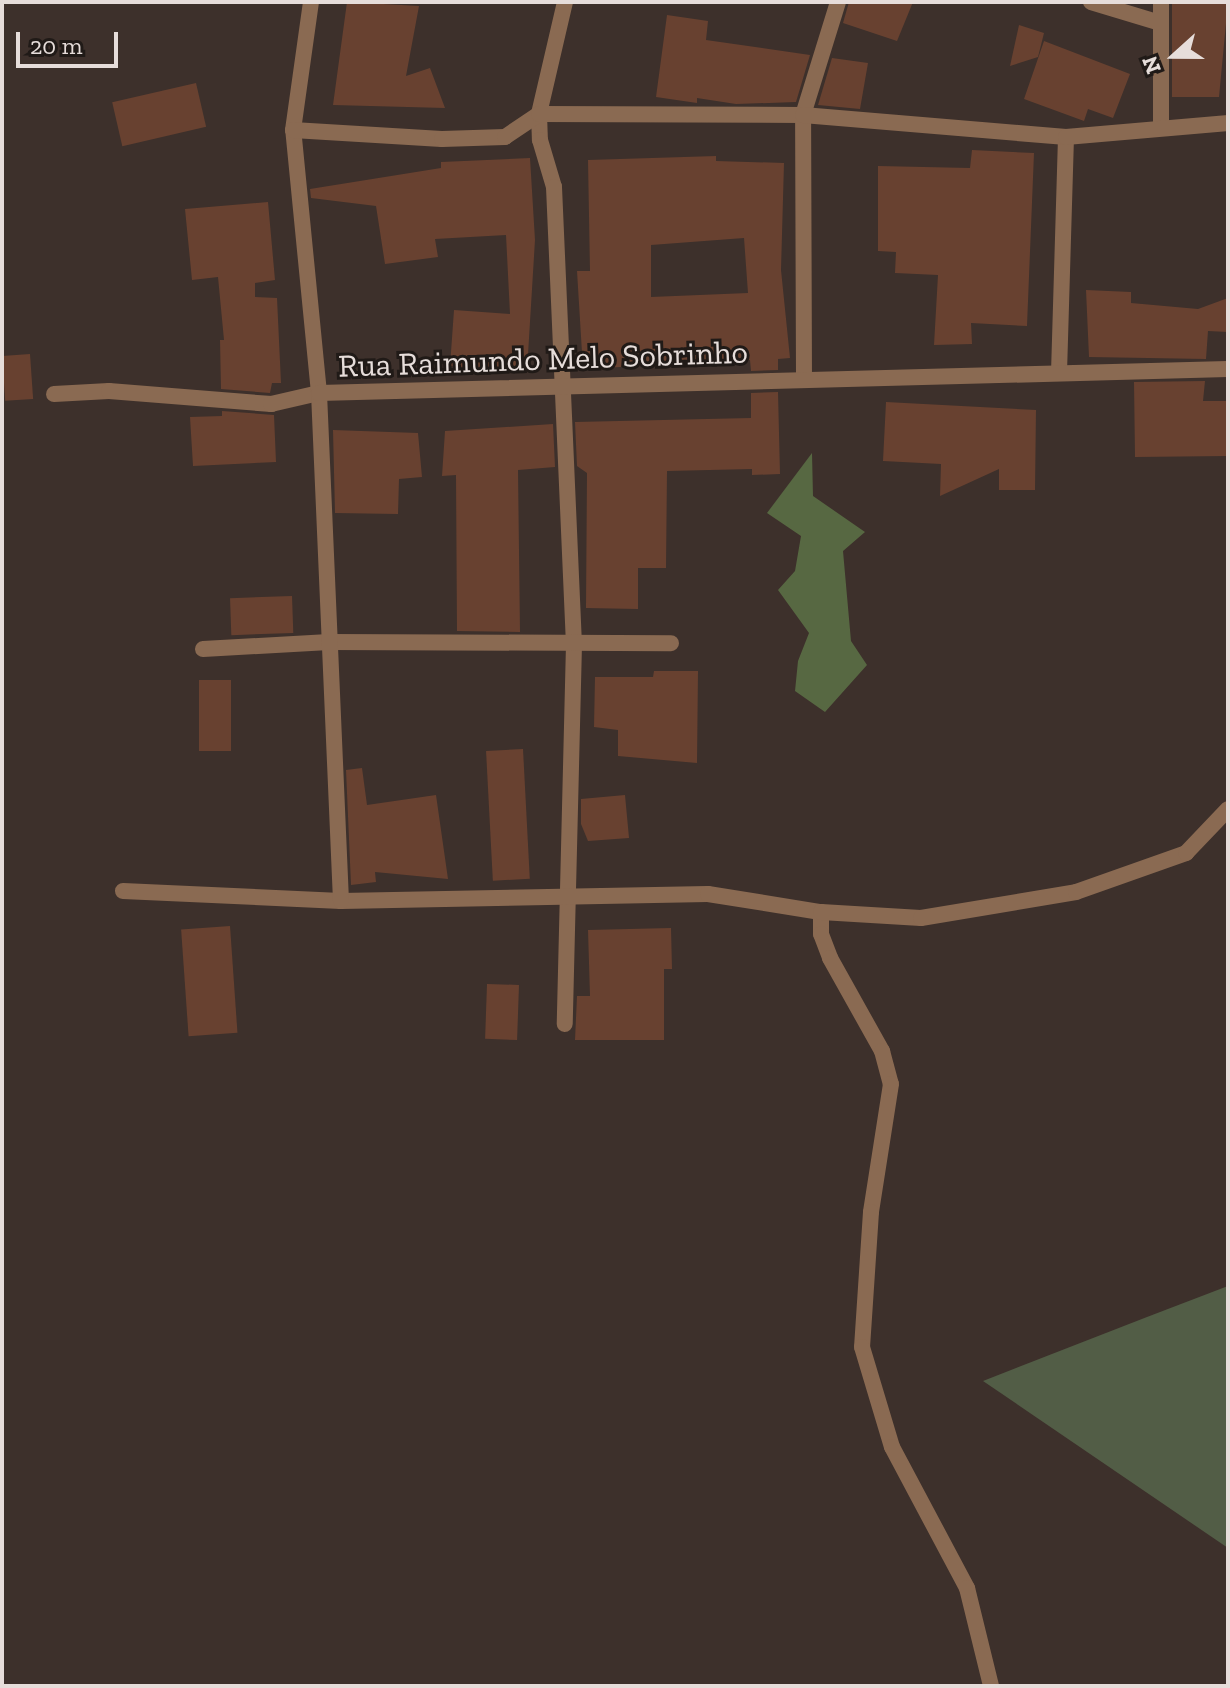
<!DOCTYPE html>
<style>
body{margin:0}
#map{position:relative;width:1230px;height:1688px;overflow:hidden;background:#3d302b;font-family:"Zilla Slab",serif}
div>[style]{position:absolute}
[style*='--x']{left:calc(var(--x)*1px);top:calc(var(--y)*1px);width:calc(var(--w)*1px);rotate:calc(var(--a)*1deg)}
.green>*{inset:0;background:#525d46}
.forest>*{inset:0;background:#576842}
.building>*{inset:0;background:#684130;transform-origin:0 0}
.street>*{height:16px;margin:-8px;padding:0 8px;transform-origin:8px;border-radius:8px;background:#8a6a52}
span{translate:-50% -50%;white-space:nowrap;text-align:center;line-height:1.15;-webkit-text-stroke:6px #201a17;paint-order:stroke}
.street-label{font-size:32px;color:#e6ddda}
.frame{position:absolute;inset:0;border:4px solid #e6ddda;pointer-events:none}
.north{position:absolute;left:1134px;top:16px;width:80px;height:80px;-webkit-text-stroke:6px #201a17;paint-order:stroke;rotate:249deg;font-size:22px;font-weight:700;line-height:32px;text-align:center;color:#e6ddda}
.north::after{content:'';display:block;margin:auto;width:28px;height:36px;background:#e6ddda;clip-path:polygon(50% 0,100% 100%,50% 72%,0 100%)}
.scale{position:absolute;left:16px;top:32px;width:102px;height:36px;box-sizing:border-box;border:4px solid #e6ddda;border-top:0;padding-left:10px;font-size:24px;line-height:28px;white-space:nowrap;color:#e6ddda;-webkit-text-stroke:6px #201a17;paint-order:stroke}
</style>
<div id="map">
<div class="green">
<div style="clip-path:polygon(1228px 1286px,1228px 1548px,983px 1381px,1147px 1317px)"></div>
</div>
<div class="forest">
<div style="clip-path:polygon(812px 453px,813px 496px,865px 532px,843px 551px,851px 641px,867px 665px,825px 712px,795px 691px,798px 661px,809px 633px,778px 590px,795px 571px,801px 536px,767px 513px)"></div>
</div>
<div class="building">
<div style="clip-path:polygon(347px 2px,419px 6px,406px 76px,430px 68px,445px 108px,333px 105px)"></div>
<div style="clip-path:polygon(849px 2px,913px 2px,897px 41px,843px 23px)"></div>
<div style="clip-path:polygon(1172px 2px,1228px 2px,1219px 97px,1172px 97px)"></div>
<div style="clip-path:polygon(667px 15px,708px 21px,706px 40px,810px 55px,796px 102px,736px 104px,697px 98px,697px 103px,656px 97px)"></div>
<div style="clip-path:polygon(1019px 25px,1044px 33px,1038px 57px,1010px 66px)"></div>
<div style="clip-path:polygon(1044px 41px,1130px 74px,1113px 118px,1088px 109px,1084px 121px,1024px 99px)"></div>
<div style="clip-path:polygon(832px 58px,868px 63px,860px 109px,818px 105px)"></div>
<div style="left:196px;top:83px;width:45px;height:86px;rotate:77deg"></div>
<div style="clip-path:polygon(972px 150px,1034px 153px,1027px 326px,971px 323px,972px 344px,934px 345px,938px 275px,895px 273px,896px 252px,878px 251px,878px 166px,970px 168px)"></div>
<div style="clip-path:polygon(evenodd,716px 156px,716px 161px,784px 163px,781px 270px,790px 358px,778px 359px,778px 370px,751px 371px,750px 360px,583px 369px,577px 271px,590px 271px,588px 160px,716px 156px,744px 238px,748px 293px,651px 297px,651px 245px,744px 238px)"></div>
<div style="clip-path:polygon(530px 158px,535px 240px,527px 371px,450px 366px,454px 310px,510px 314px,506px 235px,435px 239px,438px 257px,385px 264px,376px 206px,311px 198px,310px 189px,441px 168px,441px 162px)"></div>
<div style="clip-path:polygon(268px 202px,275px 280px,255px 283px,255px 297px,277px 298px,281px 383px,272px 383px,270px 393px,221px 389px,220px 340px,224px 340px,218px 277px,192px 280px,185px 209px)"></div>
<div style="clip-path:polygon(1086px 290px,1131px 292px,1131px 303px,1198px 309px,1228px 298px,1228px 332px,1208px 331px,1206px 359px,1089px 357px)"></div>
<div style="left:30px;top:354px;width:45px;height:28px;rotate:86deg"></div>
<div style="clip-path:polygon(1205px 381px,1203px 401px,1228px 401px,1228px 456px,1135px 457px,1134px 382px)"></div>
<div style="clip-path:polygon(778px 392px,780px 474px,752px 475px,752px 469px,667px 471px,666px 568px,638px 568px,638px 609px,586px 608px,587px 473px,577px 466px,575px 422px,751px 418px,751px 393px)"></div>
<div style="clip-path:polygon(886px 402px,1036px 410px,1035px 490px,999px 490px,999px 469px,940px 496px,941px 464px,883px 461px)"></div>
<div style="clip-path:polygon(222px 411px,274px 415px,276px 462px,193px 466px,190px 417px,222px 416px)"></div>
<div style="clip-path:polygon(553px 424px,555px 467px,518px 470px,520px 632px,457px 631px,456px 475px,442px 476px,445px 431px)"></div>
<div style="clip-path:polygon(333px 430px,418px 433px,422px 477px,399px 479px,398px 514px,335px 513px)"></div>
<div style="left:292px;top:596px;width:37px;height:62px;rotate:88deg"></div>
<div style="clip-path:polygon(654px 671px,698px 671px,697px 763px,618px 756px,618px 730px,594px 727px,595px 677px,653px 677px)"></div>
<div style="left:199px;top:680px;width:32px;height:71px"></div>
<div style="left:523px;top:749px;width:130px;height:37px;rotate:87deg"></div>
<div style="clip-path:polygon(362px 768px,367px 805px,436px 795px,448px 879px,375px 872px,376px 882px,351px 885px,346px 770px)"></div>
<div style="clip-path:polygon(625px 795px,629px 838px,588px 841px,581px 824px,581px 799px)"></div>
<div style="left:230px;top:926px;width:107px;height:49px;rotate:86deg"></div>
<div style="clip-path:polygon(671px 928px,672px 969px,664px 969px,664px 1040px,575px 1040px,577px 996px,590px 996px,588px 930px)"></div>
<div style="left:519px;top:985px;width:55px;height:32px;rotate:92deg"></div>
</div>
<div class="street">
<div style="--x:565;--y:2;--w:115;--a:103.1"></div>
<div style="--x:539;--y:114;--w:26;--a:88"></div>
<div style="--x:540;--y:140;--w:49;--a:73.4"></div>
<div style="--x:554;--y:187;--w:457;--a:87.5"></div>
<div style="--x:574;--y:644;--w:380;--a:91.4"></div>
<div style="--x:1091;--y:2;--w:72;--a:16.9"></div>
<div style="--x:1161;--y:125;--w:123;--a:-90"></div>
<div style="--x:293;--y:130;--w:129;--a:-82"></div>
<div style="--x:1059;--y:373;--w:236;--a:-88.3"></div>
<div style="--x:804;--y:379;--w:264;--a:-90.2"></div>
<div style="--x:803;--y:115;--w:118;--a:-72.8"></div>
<div style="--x:54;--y:394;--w:55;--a:-3.1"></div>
<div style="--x:109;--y:391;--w:163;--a:4.6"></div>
<div style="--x:271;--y:404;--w:49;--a:-12.9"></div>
<div style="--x:319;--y:393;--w:264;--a:-95.6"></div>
<div style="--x:293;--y:130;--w:149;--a:3.5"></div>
<div style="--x:442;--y:139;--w:63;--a:-1.8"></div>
<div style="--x:505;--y:137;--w:41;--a:-34.1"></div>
<div style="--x:539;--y:114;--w:264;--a:0.2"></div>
<div style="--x:803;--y:115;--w:264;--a:4.8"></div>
<div style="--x:1066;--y:137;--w:163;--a:-4.9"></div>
<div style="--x:203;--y:649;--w:126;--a:-3.2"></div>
<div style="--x:329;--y:642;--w:342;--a:0.2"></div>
<div style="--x:123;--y:891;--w:218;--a:2.6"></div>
<div style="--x:341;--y:901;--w:367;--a:-1.1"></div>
<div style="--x:708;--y:894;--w:114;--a:9.1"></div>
<div style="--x:821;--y:912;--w:22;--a:90"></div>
<div style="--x:821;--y:934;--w:26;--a:69"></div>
<div style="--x:830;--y:958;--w:107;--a:60.8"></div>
<div style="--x:882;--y:1051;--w:34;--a:75"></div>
<div style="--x:891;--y:1084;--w:130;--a:98.9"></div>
<div style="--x:871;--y:1212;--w:135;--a:93.8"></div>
<div style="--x:862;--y:1347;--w:104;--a:73.3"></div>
<div style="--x:892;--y:1447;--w:160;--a:62"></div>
<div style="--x:967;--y:1588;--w:101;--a:76.2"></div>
<div style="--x:341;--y:901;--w:508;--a:-92.48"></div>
<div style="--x:319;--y:393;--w:909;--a:-1.51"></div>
<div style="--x:821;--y:912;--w:100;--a:3.4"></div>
<div style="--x:921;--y:918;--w:157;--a:-9.5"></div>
<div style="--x:1076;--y:892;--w:117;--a:-19.5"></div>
<div style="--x:1186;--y:853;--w:61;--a:-46.3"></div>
</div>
<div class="street-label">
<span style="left:543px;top:359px;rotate:-2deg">Rua Raimundo Melo Sobrinho</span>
</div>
<div class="frame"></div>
<div class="north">N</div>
<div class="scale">20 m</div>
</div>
